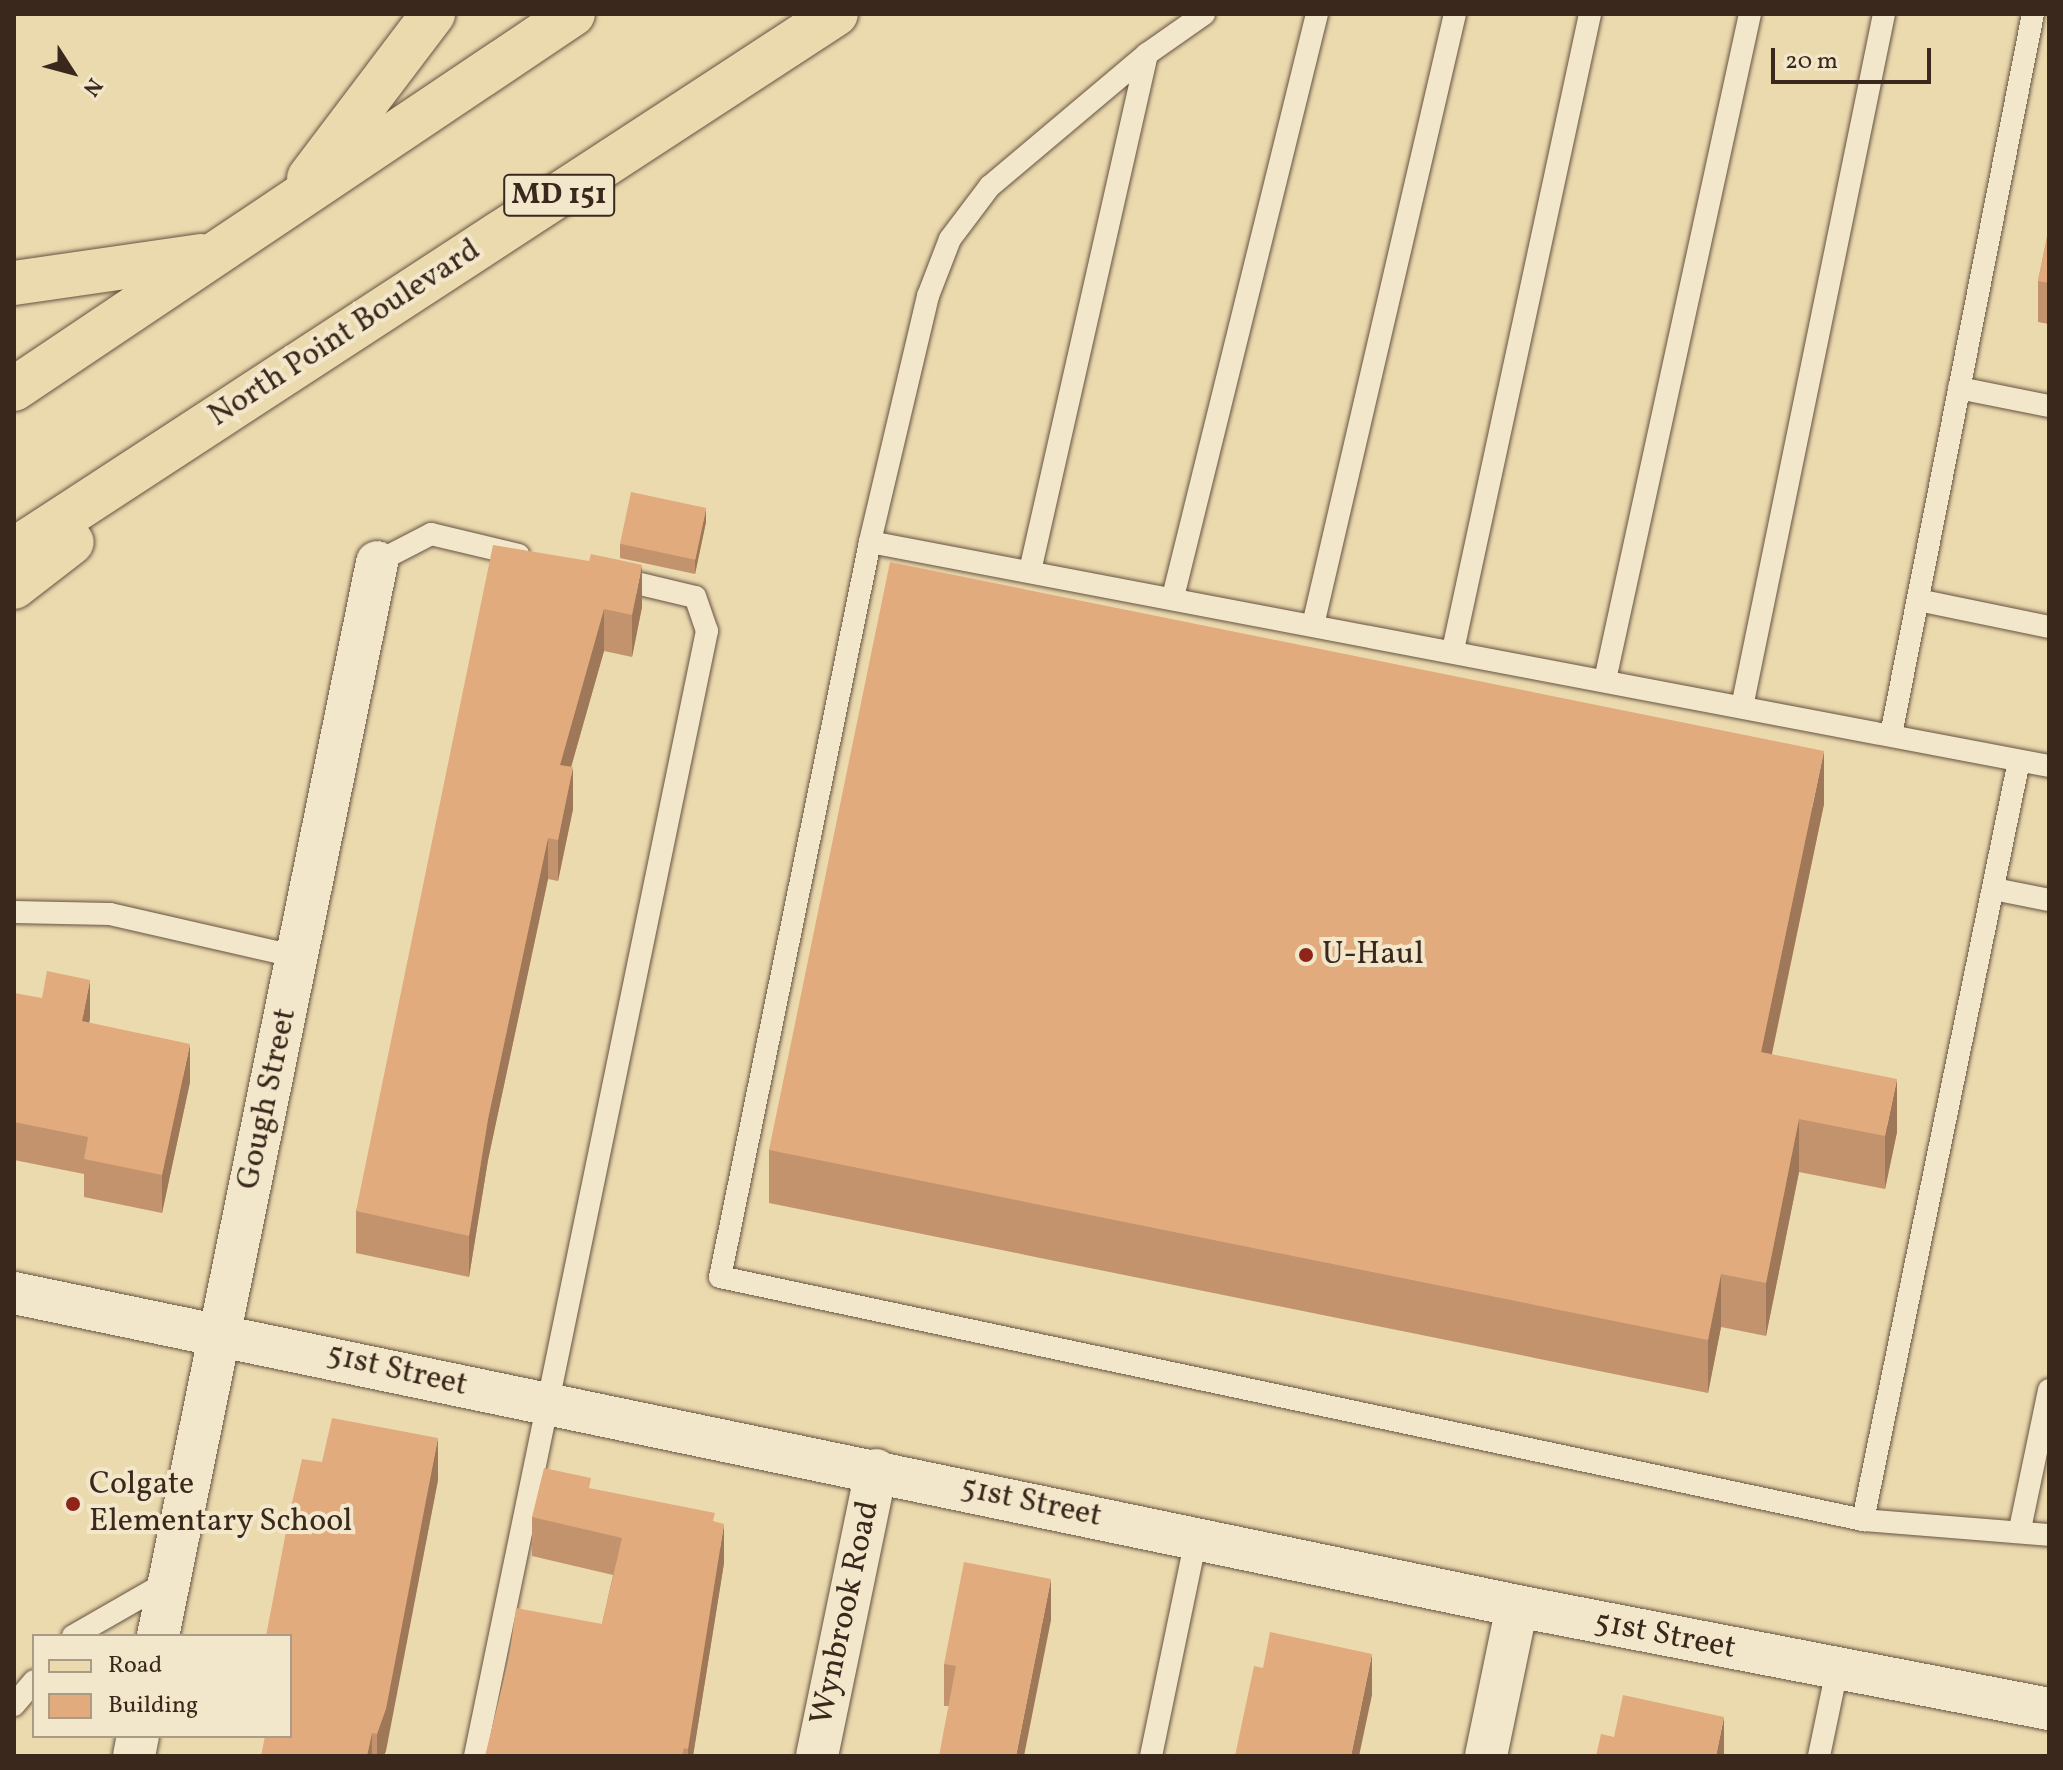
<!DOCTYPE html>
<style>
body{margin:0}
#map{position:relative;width:2063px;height:1770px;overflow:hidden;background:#ecdaaf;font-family:Vollkorn,serif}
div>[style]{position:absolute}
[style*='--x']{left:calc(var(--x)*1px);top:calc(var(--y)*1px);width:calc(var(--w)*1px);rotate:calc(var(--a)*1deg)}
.roads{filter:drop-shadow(0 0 2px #665442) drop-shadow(0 0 2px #665442)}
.service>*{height:22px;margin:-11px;padding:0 11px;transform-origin:11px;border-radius:11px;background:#f3e7cb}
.minor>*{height:42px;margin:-21px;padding:0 21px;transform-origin:21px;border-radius:21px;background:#f3e7cb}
.primary>*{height:44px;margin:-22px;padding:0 22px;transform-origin:22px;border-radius:22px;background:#ecdaaf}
.wall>*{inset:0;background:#c2936c}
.shaded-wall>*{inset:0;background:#9e7858}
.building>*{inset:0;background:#e1ab7d;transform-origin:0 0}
.dots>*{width:22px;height:22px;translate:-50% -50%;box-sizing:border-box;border:4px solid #f3e7cb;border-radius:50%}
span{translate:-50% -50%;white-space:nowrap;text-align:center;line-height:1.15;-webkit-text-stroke:8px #f3e7cb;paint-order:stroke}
.shield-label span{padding:2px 6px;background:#f3e7cb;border:2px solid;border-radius:6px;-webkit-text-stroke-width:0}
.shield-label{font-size:30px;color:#3a281d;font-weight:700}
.street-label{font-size:32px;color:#3a281d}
.poi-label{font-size:32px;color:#3a281d}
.left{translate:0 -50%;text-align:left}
.frame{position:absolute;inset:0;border:16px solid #3a281d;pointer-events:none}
.legend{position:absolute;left:32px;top:1634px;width:260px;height:104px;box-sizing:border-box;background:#f3e7cb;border:2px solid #a99b85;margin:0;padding:10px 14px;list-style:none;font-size:24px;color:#3a281d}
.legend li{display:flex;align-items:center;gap:16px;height:40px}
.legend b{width:40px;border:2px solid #a99b85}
.north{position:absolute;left:32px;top:32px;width:80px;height:80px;-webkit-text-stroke:6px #f3e7cb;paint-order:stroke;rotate:126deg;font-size:22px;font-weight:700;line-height:32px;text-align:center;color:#3a281d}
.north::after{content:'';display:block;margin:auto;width:28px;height:36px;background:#3a281d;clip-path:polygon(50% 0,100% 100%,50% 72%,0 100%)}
.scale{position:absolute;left:1771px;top:48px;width:160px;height:36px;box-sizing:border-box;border:4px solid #3a281d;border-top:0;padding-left:10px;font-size:24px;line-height:28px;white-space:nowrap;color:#3a281d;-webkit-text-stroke:6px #f3e7cb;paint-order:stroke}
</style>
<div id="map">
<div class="roads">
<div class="service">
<div style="--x:1204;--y:14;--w:70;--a:144.9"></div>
<div style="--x:1147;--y:54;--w:205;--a:139.9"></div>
<div style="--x:990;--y:186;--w:66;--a:127"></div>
<div style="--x:950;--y:239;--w:61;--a:111.1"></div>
<div style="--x:928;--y:296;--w:253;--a:103.3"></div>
<div style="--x:870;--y:542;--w:750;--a:101.53"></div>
<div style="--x:720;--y:1277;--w:1169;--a:12"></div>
<div style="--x:1863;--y:1520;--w:187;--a:4.6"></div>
<div style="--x:1959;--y:388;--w:92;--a:11.3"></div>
<div style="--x:870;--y:542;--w:1200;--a:10.76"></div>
<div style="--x:377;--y:562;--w:61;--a:-27.4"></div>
<div style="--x:431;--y:534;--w:90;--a:13.4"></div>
<div style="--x:1030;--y:571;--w:530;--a:-77.25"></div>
<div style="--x:1173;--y:597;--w:601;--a:-76.13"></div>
<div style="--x:1918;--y:600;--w:134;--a:11.6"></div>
<div style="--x:1313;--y:625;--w:627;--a:-76.92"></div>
<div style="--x:1453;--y:650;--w:651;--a:-77.84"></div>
<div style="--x:1605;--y:680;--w:682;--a:-77.72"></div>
<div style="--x:1742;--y:707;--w:707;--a:-78.42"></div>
<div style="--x:1891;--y:735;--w:735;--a:-78.86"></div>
<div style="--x:1994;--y:889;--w:56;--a:11.3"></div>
<div style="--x:14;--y:912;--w:96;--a:1.2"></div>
<div style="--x:110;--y:914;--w:193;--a:12.9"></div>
<div style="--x:1863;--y:1520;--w:775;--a:-78.39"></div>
<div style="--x:2020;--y:1529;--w:142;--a:-78.2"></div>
<div style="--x:73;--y:1636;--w:111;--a:-29.8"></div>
<div style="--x:14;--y:1705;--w:31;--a:-50"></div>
<div style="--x:475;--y:1756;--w:1149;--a:-78.35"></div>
<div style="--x:707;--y:631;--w:36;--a:-109"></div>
<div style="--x:695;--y:597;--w:82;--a:-166.6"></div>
<div style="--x:1151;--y:1756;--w:223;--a:-78.3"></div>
<div style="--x:1819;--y:1756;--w:88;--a:-78.2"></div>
</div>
<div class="minor">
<div style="--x:14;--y:1293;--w:1535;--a:11.76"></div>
<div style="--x:1517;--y:1606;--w:542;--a:10.96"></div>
<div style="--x:158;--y:1636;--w:1096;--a:-78.47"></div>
<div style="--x:134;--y:1756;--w:20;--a:-79"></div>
<div style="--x:817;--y:1756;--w:292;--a:-78.3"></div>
<div style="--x:1486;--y:1756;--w:153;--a:-78.3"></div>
</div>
<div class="primary">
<div style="--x:309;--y:178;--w:206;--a:-52.9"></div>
<div style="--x:14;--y:283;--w:189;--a:-8.2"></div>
<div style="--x:14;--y:389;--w:673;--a:-33.86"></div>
<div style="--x:14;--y:550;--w:981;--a:-33.11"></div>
<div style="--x:14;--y:587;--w:73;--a:-37.8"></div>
</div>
</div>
<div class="wall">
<div style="clip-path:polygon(2049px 227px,2049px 324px,2038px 322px,2038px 281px)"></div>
<div style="clip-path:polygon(706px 522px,695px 574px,620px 558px,620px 544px)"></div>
<div style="clip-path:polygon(589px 561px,642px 607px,632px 657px,604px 651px,571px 767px,573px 809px,558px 881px,548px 879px,488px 1160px,469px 1277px,356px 1253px,356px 1211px)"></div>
<div style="clip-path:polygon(1824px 804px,1772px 1054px,1897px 1132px,1885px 1189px,1799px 1172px,1766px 1336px,1721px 1327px,1708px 1393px,769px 1203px,769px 1150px)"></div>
<div style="clip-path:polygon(14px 993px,90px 1018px,89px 1023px,190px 1082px,162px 1213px,84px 1197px,84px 1174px,14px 1160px)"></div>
<div style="clip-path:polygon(438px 1480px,384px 1756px,261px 1756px)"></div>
<div style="clip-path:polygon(591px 1489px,715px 1522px,724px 1563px,693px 1756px,485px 1756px,602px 1624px,613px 1575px,532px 1556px,532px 1517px)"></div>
<div style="clip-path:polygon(1051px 1620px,949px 1706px,944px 1706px,944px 1664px)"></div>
</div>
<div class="shaded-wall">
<div style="clip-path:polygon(706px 508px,706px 522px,695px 574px,695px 560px)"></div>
<div style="clip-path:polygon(642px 565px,642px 607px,632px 657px,632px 615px)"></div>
<div style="clip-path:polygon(604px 609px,604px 651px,560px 806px,560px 765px)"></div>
<div style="clip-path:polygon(1824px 751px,1824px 804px,1761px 1105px,1761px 1052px)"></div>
<div style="clip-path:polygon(573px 767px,573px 809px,558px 881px,558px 840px)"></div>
<div style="clip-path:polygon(548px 838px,548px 879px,488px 1160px,469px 1277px,469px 1236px,488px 1119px)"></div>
<div style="clip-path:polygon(90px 980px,90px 1018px,82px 1059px,82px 1021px)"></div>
<div style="clip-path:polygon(190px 1044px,190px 1082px,162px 1213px,162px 1175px)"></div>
<div style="clip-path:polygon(1897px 1079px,1897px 1132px,1885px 1189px,1885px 1136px)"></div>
<div style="clip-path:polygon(1799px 1119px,1799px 1172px,1766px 1336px,1766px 1283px)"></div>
<div style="clip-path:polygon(1721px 1274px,1721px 1327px,1708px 1393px,1708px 1340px)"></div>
<div style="clip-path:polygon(438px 1438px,438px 1480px,386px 1751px,384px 1756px,377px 1756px,377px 1734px)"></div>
<div style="clip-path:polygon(724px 1524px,724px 1563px,693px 1756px,688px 1756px,688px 1749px)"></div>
<div style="clip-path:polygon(1051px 1579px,1051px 1620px,1024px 1756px,1016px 1756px)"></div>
<div style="clip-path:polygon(1372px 1654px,1372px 1695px,1359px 1756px,1351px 1756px)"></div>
<div style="clip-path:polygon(1724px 1717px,1724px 1756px,1716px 1756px)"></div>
<div style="clip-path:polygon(372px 1733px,372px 1756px,367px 1756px)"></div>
</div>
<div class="building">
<div style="clip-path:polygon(2049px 227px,2049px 283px,2038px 281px)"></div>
<div style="left:631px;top:492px;width:77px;height:53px;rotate:12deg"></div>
<div style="clip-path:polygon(493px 545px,589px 561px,591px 554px,642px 565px,632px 615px,604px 609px,560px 765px,573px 767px,558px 840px,548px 838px,488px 1119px,469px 1236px,356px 1211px)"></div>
<div style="clip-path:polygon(890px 562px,1824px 751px,1761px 1052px,1897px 1079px,1885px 1136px,1799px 1119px,1766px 1283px,1721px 1274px,1708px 1340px,769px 1150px)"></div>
<div style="clip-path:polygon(47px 971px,90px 980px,82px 1021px,190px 1044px,162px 1175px,84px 1159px,88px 1137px,14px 1122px,14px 993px,42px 998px)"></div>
<div style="clip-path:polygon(332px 1418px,438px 1438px,386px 1709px,377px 1734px,372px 1733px,367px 1756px,261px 1756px,265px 1736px,290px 1736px,290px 1636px,266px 1636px,289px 1516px,302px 1459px,322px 1462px)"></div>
<div style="clip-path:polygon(544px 1468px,591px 1478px,589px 1488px,715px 1513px,713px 1521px,724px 1524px,688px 1749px,684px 1748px,682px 1756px,485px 1756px,509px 1659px,516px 1608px,602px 1624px,622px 1538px,532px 1517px)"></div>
<div style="clip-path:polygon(964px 1562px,1051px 1579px,1016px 1756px,939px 1756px,956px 1666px,944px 1664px)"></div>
<div style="clip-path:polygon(1270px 1632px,1372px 1654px,1351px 1756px,1235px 1756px,1254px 1666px,1263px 1668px)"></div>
<div style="clip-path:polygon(1623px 1695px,1724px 1717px,1716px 1756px,1596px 1756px,1601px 1734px,1614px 1737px)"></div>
</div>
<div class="dots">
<div style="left:1306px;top:955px;background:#8f2418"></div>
<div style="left:73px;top:1504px;background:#8f2418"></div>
</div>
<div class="shield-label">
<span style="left:559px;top:195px">MD 151</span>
</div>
<div class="street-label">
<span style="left:345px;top:334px;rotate:-33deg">North Point Boulevard</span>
<span style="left:268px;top:1099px;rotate:-78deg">Gough Street</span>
<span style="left:397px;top:1371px;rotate:13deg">51st Street</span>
<span style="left:1031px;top:1503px;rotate:12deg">51st Street</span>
<span style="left:846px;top:1613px;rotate:-78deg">Wynbrook Road</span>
<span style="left:1665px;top:1636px;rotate:11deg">51st Street</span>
</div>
<div class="poi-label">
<span class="left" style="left:1322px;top:955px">U-Haul</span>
<span class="left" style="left:89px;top:1504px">Colgate<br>Elementary School</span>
</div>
<div class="frame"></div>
<ul class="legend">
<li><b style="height:10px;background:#ecdaaf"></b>Road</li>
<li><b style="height:22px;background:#e1ab7d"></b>Building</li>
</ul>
<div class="north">N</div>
<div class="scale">20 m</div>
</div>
